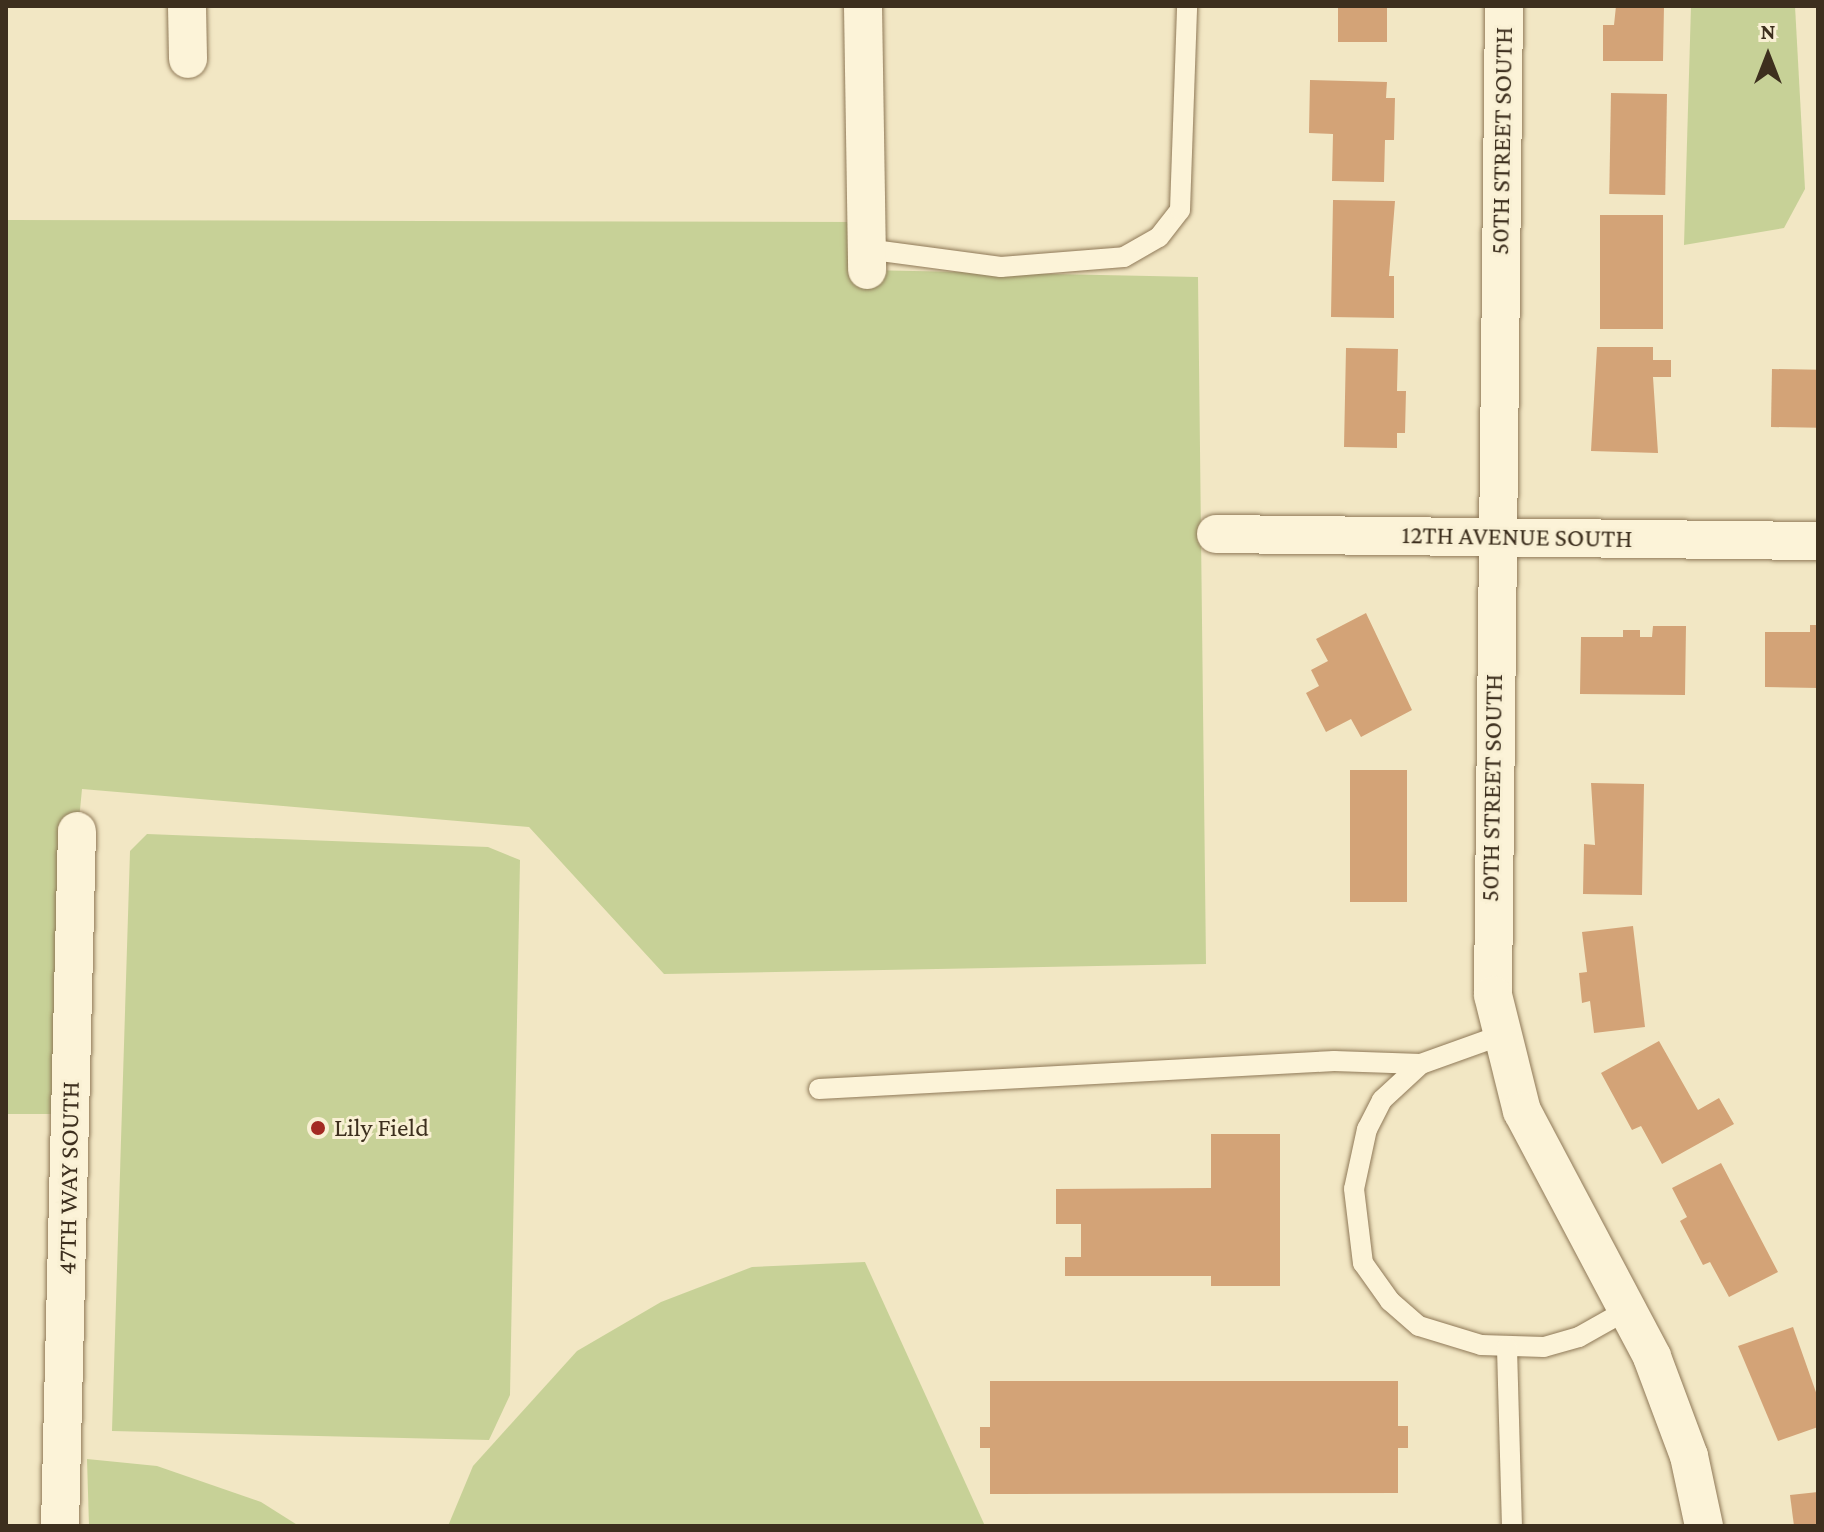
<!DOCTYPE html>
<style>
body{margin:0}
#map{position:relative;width:1824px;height:1532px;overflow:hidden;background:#f2e7c4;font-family:"Crimson Pro",serif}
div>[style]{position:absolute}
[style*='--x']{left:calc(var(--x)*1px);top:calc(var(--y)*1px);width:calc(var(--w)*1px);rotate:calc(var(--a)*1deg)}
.green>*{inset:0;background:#c7d197}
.building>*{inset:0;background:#d3a377;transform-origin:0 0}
.roads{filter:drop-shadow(0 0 2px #8f7958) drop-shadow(0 0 2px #8f7958)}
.lane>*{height:20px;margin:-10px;padding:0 10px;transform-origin:10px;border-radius:10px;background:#fcf3d8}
.street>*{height:38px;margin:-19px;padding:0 19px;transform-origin:19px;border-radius:19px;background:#fcf3d8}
.dots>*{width:22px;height:22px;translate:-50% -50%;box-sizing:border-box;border:4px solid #f9f0d4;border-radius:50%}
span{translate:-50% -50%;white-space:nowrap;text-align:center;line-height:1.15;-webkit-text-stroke:6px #f9f0d4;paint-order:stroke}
.street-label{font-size:26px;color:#3d2f1e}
.poi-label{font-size:26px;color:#3d2f1e}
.left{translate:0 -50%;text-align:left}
.frame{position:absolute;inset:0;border:8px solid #3d2f1e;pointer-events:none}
.north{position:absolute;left:1728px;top:16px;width:80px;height:80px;-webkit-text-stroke:6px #f9f0d4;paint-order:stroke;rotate:0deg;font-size:22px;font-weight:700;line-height:32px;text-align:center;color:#3d2f1e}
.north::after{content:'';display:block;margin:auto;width:28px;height:36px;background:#3d2f1e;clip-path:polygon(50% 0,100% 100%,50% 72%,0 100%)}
</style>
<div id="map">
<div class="green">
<div style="clip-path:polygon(1691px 6px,1795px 6px,1805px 189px,1784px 228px,1684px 245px)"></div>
<div style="clip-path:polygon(6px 220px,856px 222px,867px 270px,1198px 277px,1206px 964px,664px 974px,529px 827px,82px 789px,51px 1114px,6px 1114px)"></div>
<div style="clip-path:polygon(147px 834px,488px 847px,520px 860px,510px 1395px,489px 1440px,112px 1431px,130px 851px)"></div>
<div style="clip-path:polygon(865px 1262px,985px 1526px,448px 1526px,473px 1466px,577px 1351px,661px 1302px,752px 1267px)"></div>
<div style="clip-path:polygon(87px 1459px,157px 1466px,261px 1502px,299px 1526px,89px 1526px)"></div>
</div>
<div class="building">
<div style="left:1338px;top:6px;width:49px;height:36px"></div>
<div style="clip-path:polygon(1616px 6px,1664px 6px,1663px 61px,1603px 61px,1603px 25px,1614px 25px)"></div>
<div style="clip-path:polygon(1310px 80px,1387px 82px,1386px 98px,1395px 98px,1394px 140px,1385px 140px,1384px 182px,1332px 181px,1333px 134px,1309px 133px)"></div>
<div style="left:1611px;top:93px;width:56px;height:101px;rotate:1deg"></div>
<div style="clip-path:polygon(1333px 200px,1395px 201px,1389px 276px,1394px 276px,1394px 318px,1331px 317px)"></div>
<div style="left:1600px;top:215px;width:63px;height:114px"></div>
<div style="clip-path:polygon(1597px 347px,1653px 347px,1653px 360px,1671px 360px,1671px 377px,1653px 377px,1658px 453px,1591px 451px)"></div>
<div style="clip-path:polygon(1346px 348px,1398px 349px,1397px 391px,1406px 391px,1405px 433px,1397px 433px,1397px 448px,1344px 447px)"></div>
<div style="left:1772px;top:369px;width:46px;height:58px;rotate:1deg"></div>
<div style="clip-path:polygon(1366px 613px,1412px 710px,1361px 737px,1351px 719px,1326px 732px,1306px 693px,1319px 686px,1311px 670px,1328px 661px,1316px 639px)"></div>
<div style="clip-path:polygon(1810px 625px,1818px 625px,1818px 688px,1765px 687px,1765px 632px,1810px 632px)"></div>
<div style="clip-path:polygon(1653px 626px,1686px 626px,1685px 695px,1580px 694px,1581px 637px,1623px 637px,1623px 630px,1640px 630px,1640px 637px,1652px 637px)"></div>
<div style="left:1350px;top:770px;width:57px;height:132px"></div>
<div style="clip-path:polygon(1591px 783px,1644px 784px,1642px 895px,1583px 894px,1584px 844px,1595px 845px)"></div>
<div style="clip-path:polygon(1633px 926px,1645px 1027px,1594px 1033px,1590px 1001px,1582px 1003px,1579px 973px,1587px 972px,1582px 932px)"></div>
<div style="clip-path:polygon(1659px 1041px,1698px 1110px,1719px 1098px,1734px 1124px,1662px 1164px,1641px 1126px,1632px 1130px,1601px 1073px)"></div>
<div style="clip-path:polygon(1211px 1134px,1280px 1134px,1280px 1286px,1211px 1286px,1211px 1276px,1065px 1276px,1065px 1257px,1081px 1257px,1081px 1224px,1056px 1224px,1056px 1189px,1211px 1188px)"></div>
<div style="clip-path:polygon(1721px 1163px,1778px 1272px,1729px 1297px,1710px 1262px,1703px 1265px,1680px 1221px,1687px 1217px,1672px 1188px)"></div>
<div style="clip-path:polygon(1793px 1327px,1818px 1398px,1818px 1427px,1778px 1441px,1738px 1346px)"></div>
<div style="clip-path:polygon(990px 1381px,1398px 1381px,1398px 1426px,1408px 1426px,1408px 1448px,1398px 1448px,1398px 1493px,990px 1494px,990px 1448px,980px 1448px,980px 1427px,990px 1427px)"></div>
<div style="clip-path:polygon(1818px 1492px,1818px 1526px,1794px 1526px,1790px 1495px)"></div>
</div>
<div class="roads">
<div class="lane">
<div style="--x:866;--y:249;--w:136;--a:7.6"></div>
<div style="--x:1001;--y:267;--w:123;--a:-4.6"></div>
<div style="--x:1124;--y:257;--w:40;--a:-29.7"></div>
<div style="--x:1159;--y:237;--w:34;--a:-52"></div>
<div style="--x:1180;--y:210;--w:204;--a:-88"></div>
<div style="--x:1499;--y:1036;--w:83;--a:160.3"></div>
<div style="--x:1421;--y:1064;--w:53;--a:137.3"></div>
<div style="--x:1382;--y:1100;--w:33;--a:117"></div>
<div style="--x:1367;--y:1129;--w:61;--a:102.2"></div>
<div style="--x:1354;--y:1189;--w:75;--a:83.1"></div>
<div style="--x:1363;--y:1263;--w:47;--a:54.6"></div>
<div style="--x:1390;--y:1301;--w:38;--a:41"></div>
<div style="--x:1419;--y:1326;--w:65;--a:17"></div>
<div style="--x:1481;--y:1345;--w:63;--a:1.8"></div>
<div style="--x:1544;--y:1347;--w:36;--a:-16"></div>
<div style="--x:1579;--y:1337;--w:55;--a:-29.4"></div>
<div style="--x:819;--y:1089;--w:516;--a:-3.11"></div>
<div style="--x:1334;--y:1061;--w:87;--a:2"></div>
<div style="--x:1507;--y:1348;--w:178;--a:88.4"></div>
</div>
<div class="street">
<div style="--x:187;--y:6;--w:53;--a:88.9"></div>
<div style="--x:863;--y:6;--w:264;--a:89.1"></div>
<div style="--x:1504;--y:6;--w:989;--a:90.64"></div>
<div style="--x:1493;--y:995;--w:120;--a:76"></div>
<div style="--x:1522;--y:1111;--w:278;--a:62.1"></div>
<div style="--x:1652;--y:1357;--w:106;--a:69.5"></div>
<div style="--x:1689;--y:1456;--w:72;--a:77.9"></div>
<div style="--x:1216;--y:534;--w:602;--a:0.67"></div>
<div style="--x:60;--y:1526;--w:695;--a:-88.6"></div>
</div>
</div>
<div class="dots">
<div style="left:318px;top:1128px;background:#a32a23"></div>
</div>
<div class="street-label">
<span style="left:1502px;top:141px;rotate:-89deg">50TH STREET SOUTH</span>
<span style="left:1517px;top:537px;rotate:1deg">12TH AVENUE SOUTH</span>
<span style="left:1492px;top:788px;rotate:-89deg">50TH STREET SOUTH</span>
<span style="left:69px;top:1178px;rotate:-89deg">47TH WAY SOUTH</span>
</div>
<div class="poi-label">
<span class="left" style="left:334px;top:1128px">Lily Field</span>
</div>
<div class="frame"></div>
<div class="north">N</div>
</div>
